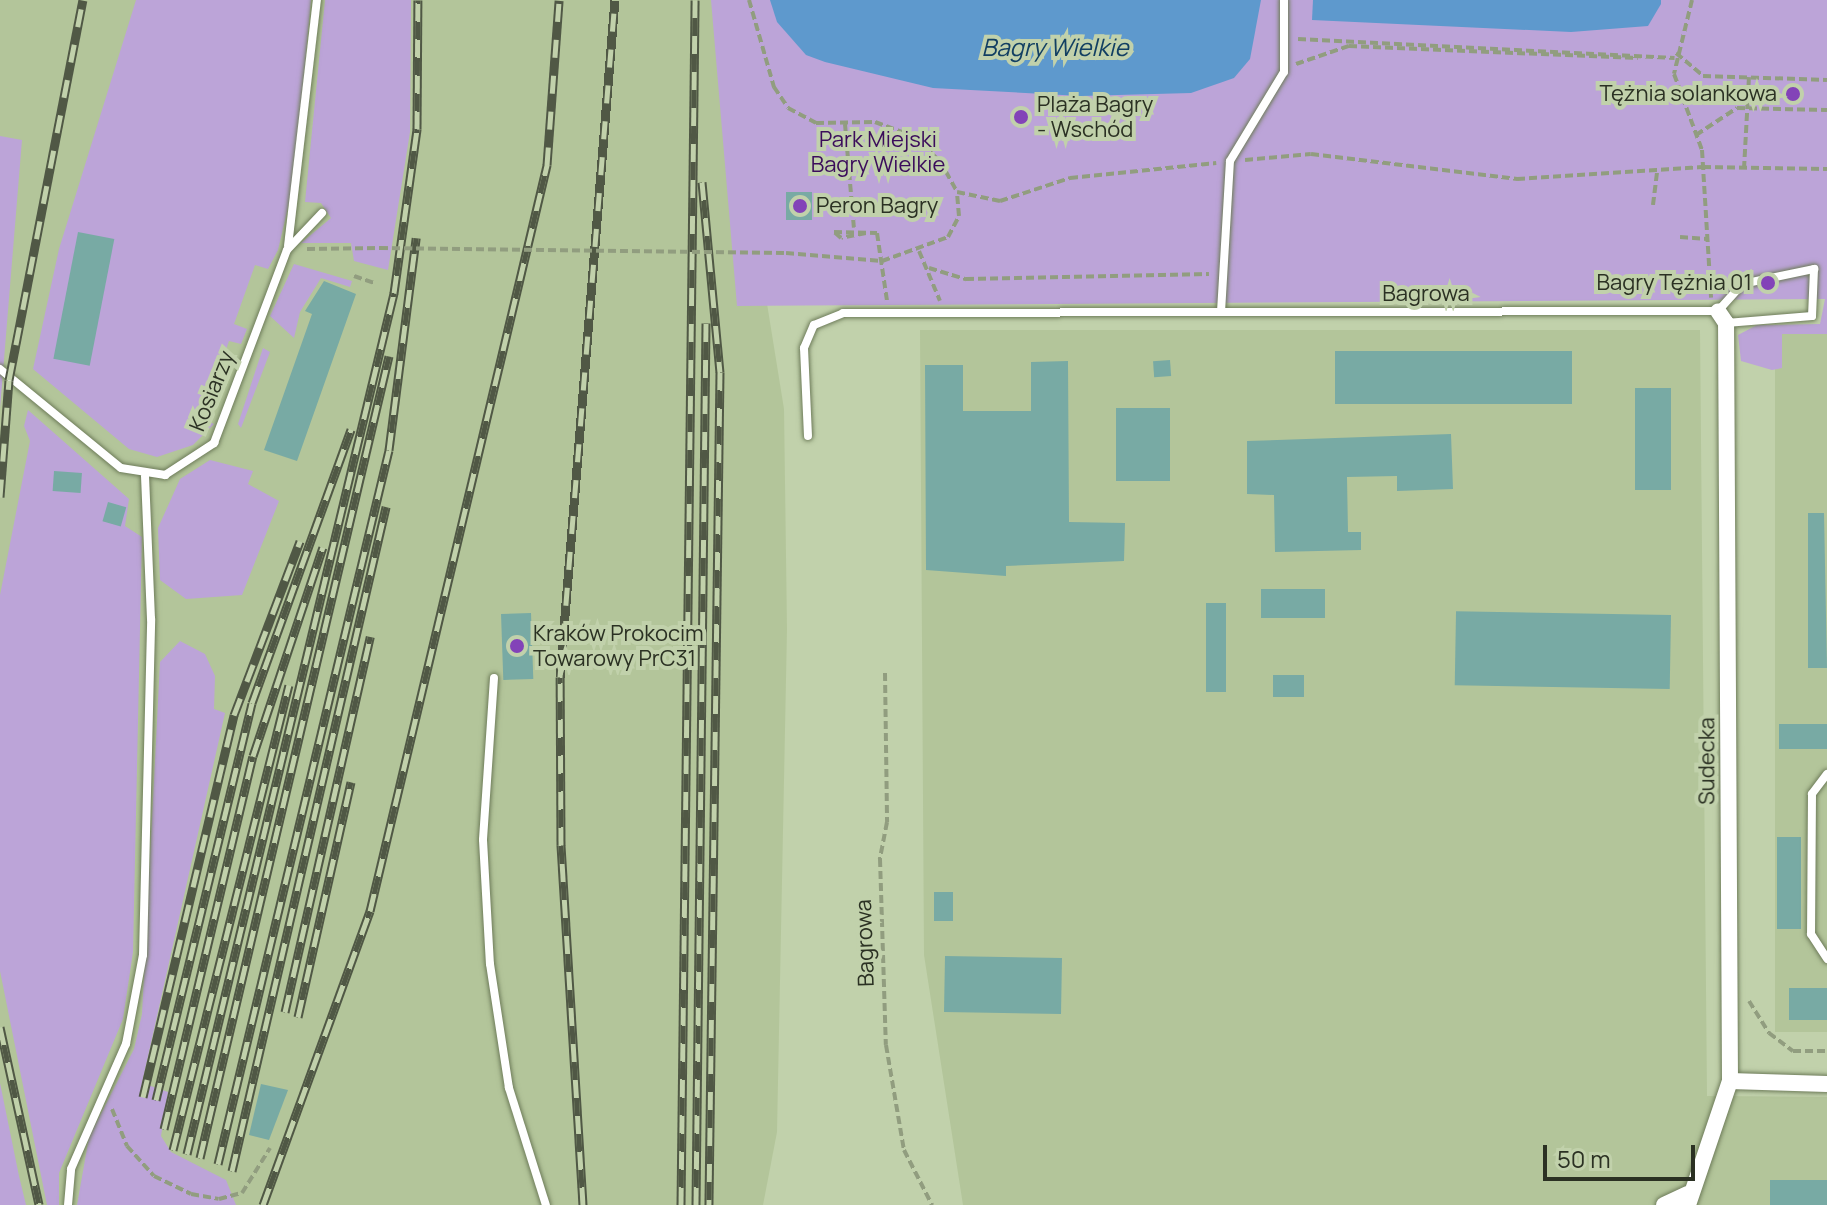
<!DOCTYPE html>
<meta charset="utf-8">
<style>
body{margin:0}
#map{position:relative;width:1827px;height:1205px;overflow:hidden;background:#c1d1ab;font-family:Manrope,sans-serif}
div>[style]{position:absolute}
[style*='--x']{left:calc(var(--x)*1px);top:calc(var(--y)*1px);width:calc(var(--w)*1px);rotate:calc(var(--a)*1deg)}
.built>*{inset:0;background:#b3c59a;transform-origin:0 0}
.green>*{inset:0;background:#bca4d8}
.water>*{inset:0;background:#5e99cd}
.building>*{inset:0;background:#78aaa4;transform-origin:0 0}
.path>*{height:4px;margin-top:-2px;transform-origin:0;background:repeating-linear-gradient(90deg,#919d7f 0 8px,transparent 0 12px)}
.roads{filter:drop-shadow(0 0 2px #6e7c5a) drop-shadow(0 0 2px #6e7c5a)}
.lane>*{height:8px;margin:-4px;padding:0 4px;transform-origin:4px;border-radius:4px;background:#fff}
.street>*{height:16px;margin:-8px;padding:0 8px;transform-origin:8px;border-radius:8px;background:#fff}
.rail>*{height:9px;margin-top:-4.5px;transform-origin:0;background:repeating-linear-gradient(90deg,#c1d1ab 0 18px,#505845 0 36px);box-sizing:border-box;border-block:2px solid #505845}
.path-bridge>*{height:4px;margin-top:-2px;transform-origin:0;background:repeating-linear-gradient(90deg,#919d7f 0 8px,transparent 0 12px)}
.dots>*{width:22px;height:22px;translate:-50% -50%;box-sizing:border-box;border:4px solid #c1d1ab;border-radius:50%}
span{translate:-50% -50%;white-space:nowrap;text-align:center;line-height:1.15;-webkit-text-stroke:8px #c1d1ab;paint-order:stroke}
.poi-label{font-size:22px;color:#2b3123}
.right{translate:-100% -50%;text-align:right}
.left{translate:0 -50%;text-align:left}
.park-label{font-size:22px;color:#3b0c5b}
.street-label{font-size:22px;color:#2b3123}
.water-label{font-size:24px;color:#123f62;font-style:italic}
.scale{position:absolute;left:1543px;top:1145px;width:152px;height:36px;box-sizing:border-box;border:4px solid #2b3123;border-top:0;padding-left:10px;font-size:24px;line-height:28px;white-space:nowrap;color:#2b3123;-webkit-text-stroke:6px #c1d1ab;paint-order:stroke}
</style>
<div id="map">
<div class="built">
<div style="clip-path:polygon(0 0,718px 0,784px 409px,787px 629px,777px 1132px,763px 1205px,0 1205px)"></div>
<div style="clip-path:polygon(920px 330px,1700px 330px,1707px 1096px,1827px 1097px,1827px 1205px,963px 1205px,924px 955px)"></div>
<div style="left:1775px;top:334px;width:52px;height:698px"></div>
</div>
<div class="green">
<div style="clip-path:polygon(136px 0,311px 0,294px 182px,278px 250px,268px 269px,255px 265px,234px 324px,247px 329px,241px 344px,229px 341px,202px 419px,214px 424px,193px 445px,157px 457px,129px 449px,33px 369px,59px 249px)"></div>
<div style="clip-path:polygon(325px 0,411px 0,410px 132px,388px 270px,354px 261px,351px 243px,301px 243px,331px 218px,321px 203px,305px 202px)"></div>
<div style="clip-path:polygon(711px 0,1827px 0,1827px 334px,1782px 334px,1782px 368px,1772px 370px,1741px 361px,1738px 335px,1757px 325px,1820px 324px,1825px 299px,737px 306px)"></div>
<div style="clip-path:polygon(0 136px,22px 140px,0 408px)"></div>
<div style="clip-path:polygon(294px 264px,352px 281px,350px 287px,321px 278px,300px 312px,294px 338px,270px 316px)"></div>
<div style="clip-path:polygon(263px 348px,270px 352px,241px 428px,238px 424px)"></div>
<div style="clip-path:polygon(28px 410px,129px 499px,125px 526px,142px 537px,133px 952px,123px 1019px,59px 1173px,59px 1205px,47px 1205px,0 971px,0 595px,30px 441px,24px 426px)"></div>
<div style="clip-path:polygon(210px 460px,253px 471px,248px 484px,279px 501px,242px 595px,186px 599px,160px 580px,158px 528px,180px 479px)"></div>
<div style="clip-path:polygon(180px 641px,205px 654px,215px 676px,214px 709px,225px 713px,142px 1083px,168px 1092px,161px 1136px,171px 1152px,226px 1180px,236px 1205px,77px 1205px,89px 1137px,134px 1049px,142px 1014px,160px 662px)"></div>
<div style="clip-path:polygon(0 1083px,19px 1176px,26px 1205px,0 1205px)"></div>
</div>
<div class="water">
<div style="clip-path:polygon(770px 0,1261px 0,1250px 59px,1234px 78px,1191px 93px,1081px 96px,933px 88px,825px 62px,806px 55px,777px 22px)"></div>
<div style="clip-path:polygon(1313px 0,1661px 0,1661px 4px,1648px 26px,1571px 32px,1312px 20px)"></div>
</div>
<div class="building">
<div style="left:786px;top:192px;width:26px;height:28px"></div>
<div style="left:78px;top:232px;width:37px;height:129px;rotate:11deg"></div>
<div style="clip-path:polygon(324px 281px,356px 294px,297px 461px,264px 450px,312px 314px,305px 311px)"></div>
<div style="left:1335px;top:351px;width:237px;height:53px"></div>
<div style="left:1170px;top:360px;width:16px;height:17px;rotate:86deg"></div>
<div style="clip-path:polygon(1068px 361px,1069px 522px,1125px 523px,1124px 561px,1006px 566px,1006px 576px,926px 570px,925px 365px,963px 365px,963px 411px,1031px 411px,1031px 362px)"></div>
<div style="left:1635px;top:388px;width:36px;height:102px"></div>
<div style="left:1116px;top:408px;width:54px;height:73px"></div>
<div style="clip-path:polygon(1451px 434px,1453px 489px,1397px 491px,1397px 476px,1347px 477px,1348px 532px,1361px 532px,1361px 550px,1275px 552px,1274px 495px,1247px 494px,1247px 441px)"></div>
<div style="left:54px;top:471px;width:28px;height:20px;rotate:4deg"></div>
<div style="left:108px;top:502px;width:19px;height:20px;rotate:16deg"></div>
<div style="clip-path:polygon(1808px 513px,1824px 513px,1827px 668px,1808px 668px)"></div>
<div style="left:1261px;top:589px;width:64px;height:29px"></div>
<div style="left:1206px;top:603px;width:20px;height:89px"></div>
<div style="left:531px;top:613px;width:66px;height:30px;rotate:88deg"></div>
<div style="left:1671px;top:615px;width:74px;height:215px;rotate:91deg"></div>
<div style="left:1273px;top:675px;width:31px;height:22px"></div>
<div style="left:1779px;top:724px;width:48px;height:25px"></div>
<div style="left:1777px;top:837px;width:24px;height:92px"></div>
<div style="left:934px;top:892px;width:19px;height:29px"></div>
<div style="left:945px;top:956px;width:117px;height:56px;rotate:1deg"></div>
<div style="left:1789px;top:988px;width:38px;height:32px"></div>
<div style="clip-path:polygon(261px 1084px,288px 1090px,269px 1140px,249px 1135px)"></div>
<div style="left:1827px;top:1180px;width:25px;height:57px;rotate:90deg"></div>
</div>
<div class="path">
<div style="--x:749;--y:0;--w:91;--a:74"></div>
<div style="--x:774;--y:87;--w:25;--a:56"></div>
<div style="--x:788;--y:108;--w:32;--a:28"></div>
<div style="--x:816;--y:123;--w:59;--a:-1"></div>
<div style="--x:875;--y:122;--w:40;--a:20.2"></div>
<div style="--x:913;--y:136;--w:37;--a:43"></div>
<div style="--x:940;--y:161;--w:35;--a:61"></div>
<div style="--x:1692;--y:0;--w:76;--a:103.7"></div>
<div style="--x:1674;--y:74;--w:81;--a:69.8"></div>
<div style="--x:1702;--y:150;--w:148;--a:86.5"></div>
<div style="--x:1298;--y:39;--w:377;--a:2.9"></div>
<div style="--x:1676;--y:53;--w:35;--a:40"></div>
<div style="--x:1703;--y:76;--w:124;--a:1.8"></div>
<div style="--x:1296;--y:64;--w:56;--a:-18.8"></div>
<div style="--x:1349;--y:46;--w:289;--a:2.4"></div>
<div style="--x:845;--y:124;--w:104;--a:85.1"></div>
<div style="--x:1696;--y:135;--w:49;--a:-33.4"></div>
<div style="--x:1737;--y:108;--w:90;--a:1.3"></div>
<div style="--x:1245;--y:160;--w:66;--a:-5.2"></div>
<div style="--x:1311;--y:154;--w:208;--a:6.9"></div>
<div style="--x:1517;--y:179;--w:186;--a:-3.7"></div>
<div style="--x:1703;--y:167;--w:124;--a:0.9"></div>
<div style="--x:1744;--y:169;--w:92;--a:-86.9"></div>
<div style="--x:1653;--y:205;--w:34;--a:-83"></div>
<div style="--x:866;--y:233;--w:25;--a:169"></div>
<div style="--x:841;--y:238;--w:9;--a:-139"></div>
<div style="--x:834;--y:232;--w:43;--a:1.3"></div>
<div style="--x:877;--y:233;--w:69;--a:81.6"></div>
<div style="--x:1680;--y:237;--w:27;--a:4"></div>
<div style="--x:307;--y:249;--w:73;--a:-0.8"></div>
<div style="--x:919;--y:251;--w:54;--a:67.2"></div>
<div style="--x:786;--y:253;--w:96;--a:4.8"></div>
<div style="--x:882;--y:261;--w:70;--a:-20"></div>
<div style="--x:948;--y:237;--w:24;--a:-62"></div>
<div style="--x:959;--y:216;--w:24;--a:-95"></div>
<div style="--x:957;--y:192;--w:44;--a:11.8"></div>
<div style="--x:1000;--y:201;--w:74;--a:-18.2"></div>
<div style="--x:1070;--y:178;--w:147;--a:-5.9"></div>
<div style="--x:929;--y:268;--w:39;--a:17"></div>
<div style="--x:966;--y:279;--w:243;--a:-1.2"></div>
<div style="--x:354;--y:276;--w:21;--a:19"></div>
<div style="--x:885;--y:673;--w:149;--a:89.2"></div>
<div style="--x:887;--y:822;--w:38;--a:101"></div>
<div style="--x:880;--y:859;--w:186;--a:88.2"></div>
<div style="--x:886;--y:1045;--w:107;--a:80.3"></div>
<div style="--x:904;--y:1150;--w:62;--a:63"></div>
<div style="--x:1749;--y:1001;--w:38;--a:58"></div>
<div style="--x:1769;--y:1033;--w:30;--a:37"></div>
<div style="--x:1793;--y:1051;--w:34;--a:0"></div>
<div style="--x:112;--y:1109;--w:40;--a:68"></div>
<div style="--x:127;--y:1146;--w:40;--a:48"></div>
<div style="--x:154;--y:1176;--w:41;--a:25.9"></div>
<div style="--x:191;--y:1194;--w:28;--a:10"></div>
<div style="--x:219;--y:1199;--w:24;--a:-15"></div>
<div style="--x:242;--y:1193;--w:53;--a:-58.1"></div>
</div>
<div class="roads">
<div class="lane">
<div style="--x:288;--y:246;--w:248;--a:-83.3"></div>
<div style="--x:1221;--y:312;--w:151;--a:-86.6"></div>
<div style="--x:1230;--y:161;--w:104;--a:-58.8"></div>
<div style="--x:1284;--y:72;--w:72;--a:-90"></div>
<div style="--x:0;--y:369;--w:156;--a:39.3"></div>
<div style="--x:121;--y:468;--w:45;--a:9"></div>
<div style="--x:165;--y:475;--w:59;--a:-33.1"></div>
<div style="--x:214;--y:443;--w:206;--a:-69.3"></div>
<div style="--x:287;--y:250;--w:51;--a:-46.6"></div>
<div style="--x:808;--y:436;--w:88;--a:-92.6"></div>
<div style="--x:804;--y:348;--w:25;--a:-67"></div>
<div style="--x:814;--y:325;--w:31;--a:-22"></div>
<div style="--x:843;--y:313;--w:875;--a:-0.13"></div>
<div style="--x:1718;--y:311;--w:36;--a:-48"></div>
<div style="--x:1742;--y:284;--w:74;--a:-11.8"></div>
<div style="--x:1814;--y:269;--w:47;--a:92.4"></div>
<div style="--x:1812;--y:316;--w:86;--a:175.3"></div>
<div style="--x:494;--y:678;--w:162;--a:93.9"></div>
<div style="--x:483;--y:840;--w:124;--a:86.8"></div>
<div style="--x:490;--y:964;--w:125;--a:81.3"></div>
<div style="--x:509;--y:1088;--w:123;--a:72.5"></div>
<div style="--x:1827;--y:774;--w:25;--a:127"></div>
<div style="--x:1812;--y:794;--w:140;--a:90.4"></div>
<div style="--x:1811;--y:934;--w:30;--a:57"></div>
<div style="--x:68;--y:1205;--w:36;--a:-85"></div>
<div style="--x:71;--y:1169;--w:137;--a:-66.3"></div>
<div style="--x:126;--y:1044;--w:91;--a:-79.2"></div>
<div style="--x:143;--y:955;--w:336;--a:-88.6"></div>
<div style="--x:151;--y:619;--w:143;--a:-92.4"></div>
</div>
<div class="street">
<div style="--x:1730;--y:1081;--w:97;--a:1.8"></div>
<div style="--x:1664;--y:1205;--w:26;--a:-25"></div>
<div style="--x:1688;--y:1205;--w:131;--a:-71.3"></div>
<div style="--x:1730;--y:1081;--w:758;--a:-90.3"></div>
<div style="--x:1726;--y:323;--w:14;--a:-124"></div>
</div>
</div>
<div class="rail">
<div style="--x:702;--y:182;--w:191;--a:84.6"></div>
<div style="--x:720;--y:372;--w:833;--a:90.76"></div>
<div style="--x:0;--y:497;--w:117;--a:-85.6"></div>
<div style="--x:9;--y:380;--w:387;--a:-79"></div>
<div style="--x:285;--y:1012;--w:385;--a:-77.2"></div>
<div style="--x:298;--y:1017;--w:241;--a:-77.3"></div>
<div style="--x:0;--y:1027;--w:182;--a:77.6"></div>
<div style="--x:143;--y:1097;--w:393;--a:-76.6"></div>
<div style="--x:234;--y:715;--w:186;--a:-69.2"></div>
<div style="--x:156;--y:1100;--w:408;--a:-76.4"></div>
<div style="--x:252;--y:703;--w:291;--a:-70.1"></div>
<div style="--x:164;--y:1129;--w:383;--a:-76.6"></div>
<div style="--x:253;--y:756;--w:220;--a:-71.5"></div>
<div style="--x:173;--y:1150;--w:479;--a:-76"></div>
<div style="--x:187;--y:1154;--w:886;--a:-76.48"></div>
<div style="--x:394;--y:293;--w:166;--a:-82"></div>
<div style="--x:417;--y:129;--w:129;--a:-89.6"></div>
<div style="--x:200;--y:1158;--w:824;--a:-76.74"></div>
<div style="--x:218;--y:1164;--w:734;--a:-76.53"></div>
<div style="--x:389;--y:450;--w:214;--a:-82.7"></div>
<div style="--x:232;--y:1171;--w:682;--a:-76.94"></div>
<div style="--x:263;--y:1205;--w:313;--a:-70"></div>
<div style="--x:370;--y:911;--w:767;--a:-76.65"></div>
<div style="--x:547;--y:165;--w:165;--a:-85.8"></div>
<div style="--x:583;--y:1205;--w:361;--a:-93.5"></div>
<div style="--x:561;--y:845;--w:168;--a:-90.3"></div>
<div style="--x:560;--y:677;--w:679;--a:-85.36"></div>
<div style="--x:681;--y:1205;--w:1205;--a:-89.33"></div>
<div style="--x:696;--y:1205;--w:882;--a:-89.35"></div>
</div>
<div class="path-bridge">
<div style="--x:380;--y:248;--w:406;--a:0.7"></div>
</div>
<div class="dots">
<div style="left:1793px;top:94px;background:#8343b8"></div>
<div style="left:1021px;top:117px;background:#8343b8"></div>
<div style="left:800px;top:206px;background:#8343b8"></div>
<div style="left:1768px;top:283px;background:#8343b8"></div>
<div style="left:517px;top:646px;background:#8343b8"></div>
</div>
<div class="poi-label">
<span class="right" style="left:1777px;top:94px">Tężnia solankowa</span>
<span class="left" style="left:1037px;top:117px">Plaża Bagry<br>- Wschód</span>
<span class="left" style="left:816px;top:206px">Peron Bagry</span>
<span class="right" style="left:1752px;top:283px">Bagry Tężnia 01</span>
<span class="left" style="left:533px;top:646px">Kraków Prokocim<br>Towarowy PrC31</span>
</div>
<div class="park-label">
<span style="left:878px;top:152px">Park Miejski<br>Bagry Wielkie</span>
</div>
<div class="street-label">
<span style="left:1426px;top:294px">Bagrowa</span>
<span style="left:212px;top:391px;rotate:-68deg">Kosiarzy</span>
<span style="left:1707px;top:761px;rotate:-90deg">Sudecka</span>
<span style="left:865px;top:943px;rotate:-92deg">Bagrowa</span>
</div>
<div class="water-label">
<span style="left:1055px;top:47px">Bagry Wielkie</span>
</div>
<div class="scale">50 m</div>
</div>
